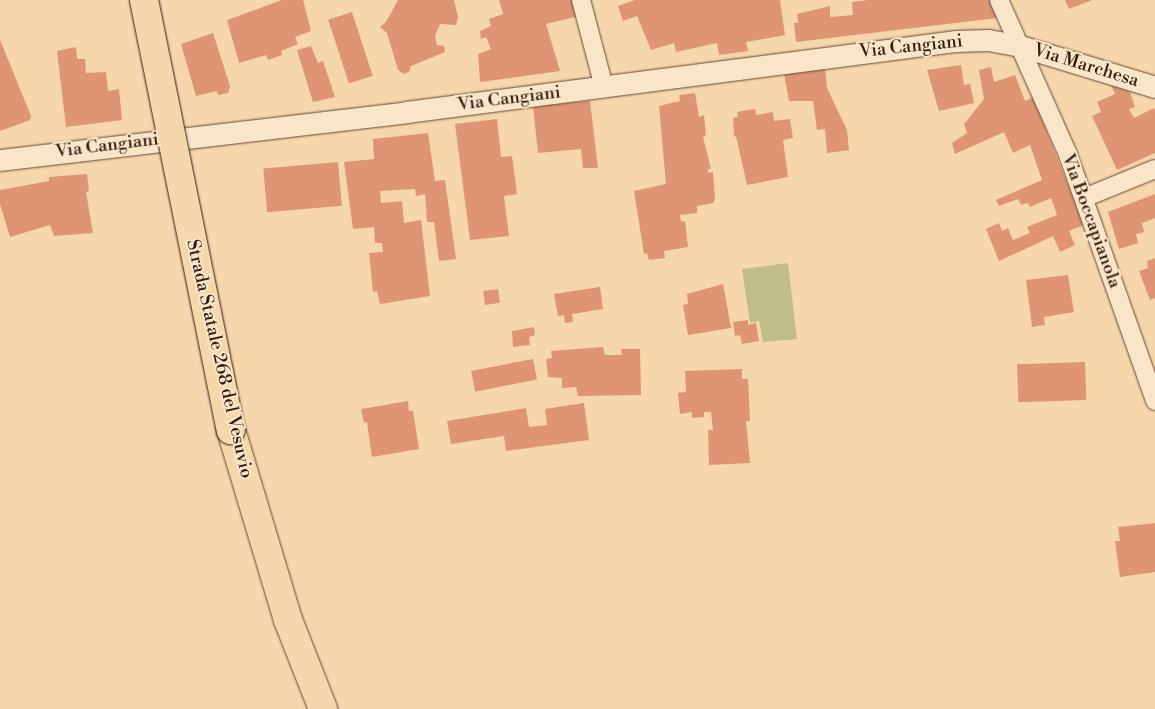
<!DOCTYPE html>
<style>
body{margin:0}
#map{position:relative;width:1155px;height:709px;overflow:hidden;background:#f6d7ab;font-family:"Libre Bodoni",serif}
div>[style]{position:absolute}
[style*='--x']{left:calc(var(--x)*1px);top:calc(var(--y)*1px);width:calc(var(--w)*1px);rotate:calc(var(--a)*1deg)}
.green>*{inset:0;background:#c0bd87}
.building>*{inset:0;background:#df9473;transform-origin:0 0}
.roads{filter:drop-shadow(0 0 1px #624a37) drop-shadow(0 0 1px #624a37)}
.minor>*{height:18px;margin:-9px;padding:0 9px;transform-origin:9px;border-radius:9px;background:#f9e5c8}
.tertiary>*{height:21px;margin:-10.5px;padding:0 10.5px;transform-origin:10.5px;border-radius:10.5px;background:#f9e5c8}
.trunk>*{height:28px;margin:-14px;padding:0 14px;transform-origin:14px;border-radius:14px;background:#f6d7ab}
.bridges{filter:drop-shadow(0 0 1px #311b10) drop-shadow(0 0 1px #311b10)}
.trunk-bridge>*{height:28px;margin:-14px;padding:0 14px;transform-origin:14px;border-radius:14px;background:#f6d7ab}
span{translate:-50% -50%;white-space:nowrap;text-align:center;line-height:1.15;-webkit-text-stroke:4px #f9e5c8;paint-order:stroke}
.street-label{font-size:18px;color:#311b10}
</style>
<div id="map">
<div class="green">
<div style="clip-path:polygon(788px 263px,797px 339px,763px 342px,759px 321px,750px 323px,742px 269px)"></div>
</div>
<div class="building">
<div style="clip-path:polygon(282px 0,303px 0,311px 31px,295px 37px,298px 44px,281px 51px,282px 55px,268px 60px,266px 55px,239px 63px,227px 20px)"></div>
<div style="clip-path:polygon(398px 0,454px 0,458px 17px,456px 25px,440px 24px,435px 36px,437px 45px,444px 46px,445px 52px,411px 66px,409px 72px,404px 74px,398px 70px,387px 33px,380px 27px,386px 22px)"></div>
<div style="clip-path:polygon(499px 0,575px 0,579px 16px,546px 24px,560px 71px,480px 82px,478px 54px,491px 49px,486px 37px,481px 39px,480px 31px,491px 26px,489px 19px,503px 14px)"></div>
<div style="clip-path:polygon(635px 0,780px 0,785px 35px,746px 42px,748px 51px,719px 55px,717px 43px,676px 52px,674px 43px,651px 50px,637px 16px,623px 21px,618px 6px)"></div>
<div style="clip-path:polygon(868px 0,990px 0,997px 18px,796px 42px,794px 23px,798px 23px,797px 14px,830px 6px,830px 17px,853px 15px,852px 2px)"></div>
<div style="clip-path:polygon(1065px 0,1092px 0,1069px 9px)"></div>
<div style="left:352px;top:12px;width:67px;height:25px;rotate:72deg"></div>
<div style="clip-path:polygon(213px 33px,230px 86px,228px 93px,218px 95px,217px 91px,196px 96px,181px 44px)"></div>
<div style="clip-path:polygon(0 40px,31px 116px,30px 120px,0 131px)"></div>
<div style="clip-path:polygon(311px 46px,318px 63px,323px 61px,335px 97px,313px 102px,297px 50px)"></div>
<div style="clip-path:polygon(76px 47px,77px 59px,85px 59px,86px 73px,106px 72px,108px 91px,119px 89px,122px 120px,66px 127px,57px 51px)"></div>
<div style="clip-path:polygon(961px 65px,964px 85px,970px 84px,974px 103px,939px 111px,927px 70px)"></div>
<div style="clip-path:polygon(825px 67px,827px 88px,847px 130px,849px 150px,827px 153px,825px 129px,817px 130px,813px 101px,789px 101px,784px 74px)"></div>
<div style="clip-path:polygon(991px 67px,994px 82px,1015px 75px,1025px 101px,1033px 97px,1084px 225px,1069px 231px,1075px 245px,1060px 252px,1053px 236px,999px 261px,986px 229px,999px 223px,1002px 231px,1008px 228px,1013px 240px,1030px 233px,1027px 227px,1057px 215px,1051px 198px,1030px 207px,1028px 203px,1021px 205px,1018px 199px,999px 206px,996px 200px,1042px 180px,1030px 145px,1013px 153px,1004px 132px,955px 154px,952px 143px,967px 133px,964px 124px,984px 99px,979px 70px)"></div>
<div style="clip-path:polygon(1111px 85px,1130px 92px,1135px 107px,1129px 109px,1134px 118px,1154px 108px,1155px 110px,1155px 153px,1117px 170px,1092px 116px,1101px 112px,1097px 102px,1115px 94px)"></div>
<div style="clip-path:polygon(695px 93px,699px 117px,704px 115px,706px 135px,703px 137px,711px 169px,708px 169px,708px 173px,713px 172px,715px 199px,713px 203px,697px 206px,697px 213px,680px 215px,681px 222px,685px 221px,688px 247px,664px 251px,665px 258px,649px 260px,647px 253px,644px 254px,634px 191px,666px 184px,659px 106px,680px 101px,679px 95px)"></div>
<div style="clip-path:polygon(590px 101px,598px 168px,583px 168px,581px 149px,538px 153px,533px 106px)"></div>
<div style="clip-path:polygon(755px 109px,756px 115px,773px 112px,774px 121px,790px 119px,793px 138px,783px 140px,788px 177px,747px 185px,736px 136px,734px 137px,733px 118px,738px 117px,737px 112px)"></div>
<div style="clip-path:polygon(497px 119px,501px 157px,512px 156px,517px 194px,504px 196px,509px 236px,470px 240px,455px 124px)"></div>
<div style="clip-path:polygon(428px 133px,435px 181px,445px 180px,456px 259px,439px 261px,434px 222px,427px 222px,425px 194px,416px 196px,415px 189px,380px 191px,381px 203px,402px 201px,404px 223px,421px 220px,430px 296px,380px 304px,377px 291px,373px 292px,369px 253px,383px 252px,382px 243px,375px 243px,374px 227px,353px 229px,344px 162px,374px 159px,373px 139px)"></div>
<div style="left:338px;top:162px;width:44px;height:75px;rotate:85deg"></div>
<div style="clip-path:polygon(87px 174px,89px 191px,86px 192px,93px 233px,54px 236px,50px 225px,10px 237px,0 204px,0 190px,49px 181px,49px 177px)"></div>
<div style="clip-path:polygon(1155px 194px,1155px 218px,1142px 223px,1144px 232px,1136px 234px,1138px 243px,1119px 249px,1108px 212px)"></div>
<div style="clip-path:polygon(1155px 258px,1155px 298px,1150px 300px,1139px 271px,1148px 268px,1147px 261px)"></div>
<div style="clip-path:polygon(1068px 275px,1074px 312px,1044px 317px,1045px 325px,1032px 327px,1026px 280px)"></div>
<div style="clip-path:polygon(723px 284px,731px 328px,688px 335px,683px 305px,688px 304px,687px 294px)"></div>
<div style="clip-path:polygon(600px 287px,603px 309px,572px 314px,573px 322px,565px 323px,564px 315px,558px 316px,554px 294px)"></div>
<div style="left:498px;top:289px;width:14px;height:15px;rotate:82deg"></div>
<div style="clip-path:polygon(748px 320px,748px 325px,756px 323px,759px 341px,742px 344px,740px 335px,735px 336px,733px 322px)"></div>
<div style="clip-path:polygon(534px 327px,535px 335px,529px 337px,530px 345px,513px 347px,512px 331px)"></div>
<div style="clip-path:polygon(603px 347px,605px 355px,622px 355px,621px 349px,640px 349px,641px 395px,578px 396px,576px 387px,562px 388px,562px 378px,548px 377px,546px 359px,552px 358px,551px 351px)"></div>
<div style="left:533px;top:359px;width:21px;height:63px;rotate:79deg"></div>
<div style="left:1085px;top:362px;width:38px;height:68px;rotate:88deg"></div>
<div style="clip-path:polygon(742px 369px,742px 379px,748px 379px,750px 421px,746px 421px,750px 463px,709px 465px,708px 430px,713px 430px,711px 412px,704px 412px,704px 417px,692px 418px,692px 412px,680px 414px,678px 393px,686px 392px,685px 371px)"></div>
<div style="clip-path:polygon(408px 401px,409px 411px,413px 411px,419px 449px,372px 457px,367px 422px,364px 423px,361px 409px)"></div>
<div style="clip-path:polygon(584px 403px,589px 440px,506px 451px,504px 436px,451px 444px,447px 421px,526px 408px,529px 427px,547px 425px,545px 409px)"></div>
<div style="clip-path:polygon(1155px 523px,1155px 572px,1120px 577px,1115px 541px,1120px 541px,1118px 527px)"></div>
</div>
<div class="roads">
<div class="minor">
<div style="--x:581;--y:0;--w:90;--a:75.2"></div>
<div style="--x:999;--y:0;--w:167;--a:65.9"></div>
<div style="--x:1067;--y:152;--w:264;--a:70.5"></div>
<div style="--x:1084;--y:198;--w:77;--a:-22.2"></div>
</div>
<div class="tertiary">
<div style="--x:0;--y:160;--w:409;--a:-6.7"></div>
<div style="--x:406;--y:112;--w:555;--a:-7.36"></div>
<div style="--x:956;--y:41;--w:32;--a:-2"></div>
<div style="--x:988;--y:40;--w:29;--a:10"></div>
<div style="--x:1017;--y:45;--w:144;--a:16.9"></div>
</div>
<div class="trunk">
<div style="--x:231;--y:430;--w:198;--a:73.3"></div>
<div style="--x:288;--y:620;--w:96;--a:68.5"></div>
</div>
</div>
<div class="bridges">
<div class="trunk-bridge">
<div style="--x:144;--y:0;--w:439;--a:78.6"></div>
</div>
</div>
<div class="street-label">
<span style="left:911px;top:47px;rotate:-6deg">Via Cangiani</span>
<span style="left:1086px;top:66px;rotate:17deg">Via Marchesa</span>
<span style="left:509px;top:99px;rotate:-7deg">Via Cangiani</span>
<span style="left:107px;top:146px;rotate:-7deg">Via Cangiani</span>
<span style="left:1091px;top:221px;rotate:70deg">Via Boccapianola</span>
<span style="left:219px;top:359px;rotate:77deg">Strada Statale 268 del Vesuvio</span>
</div>
</div>
